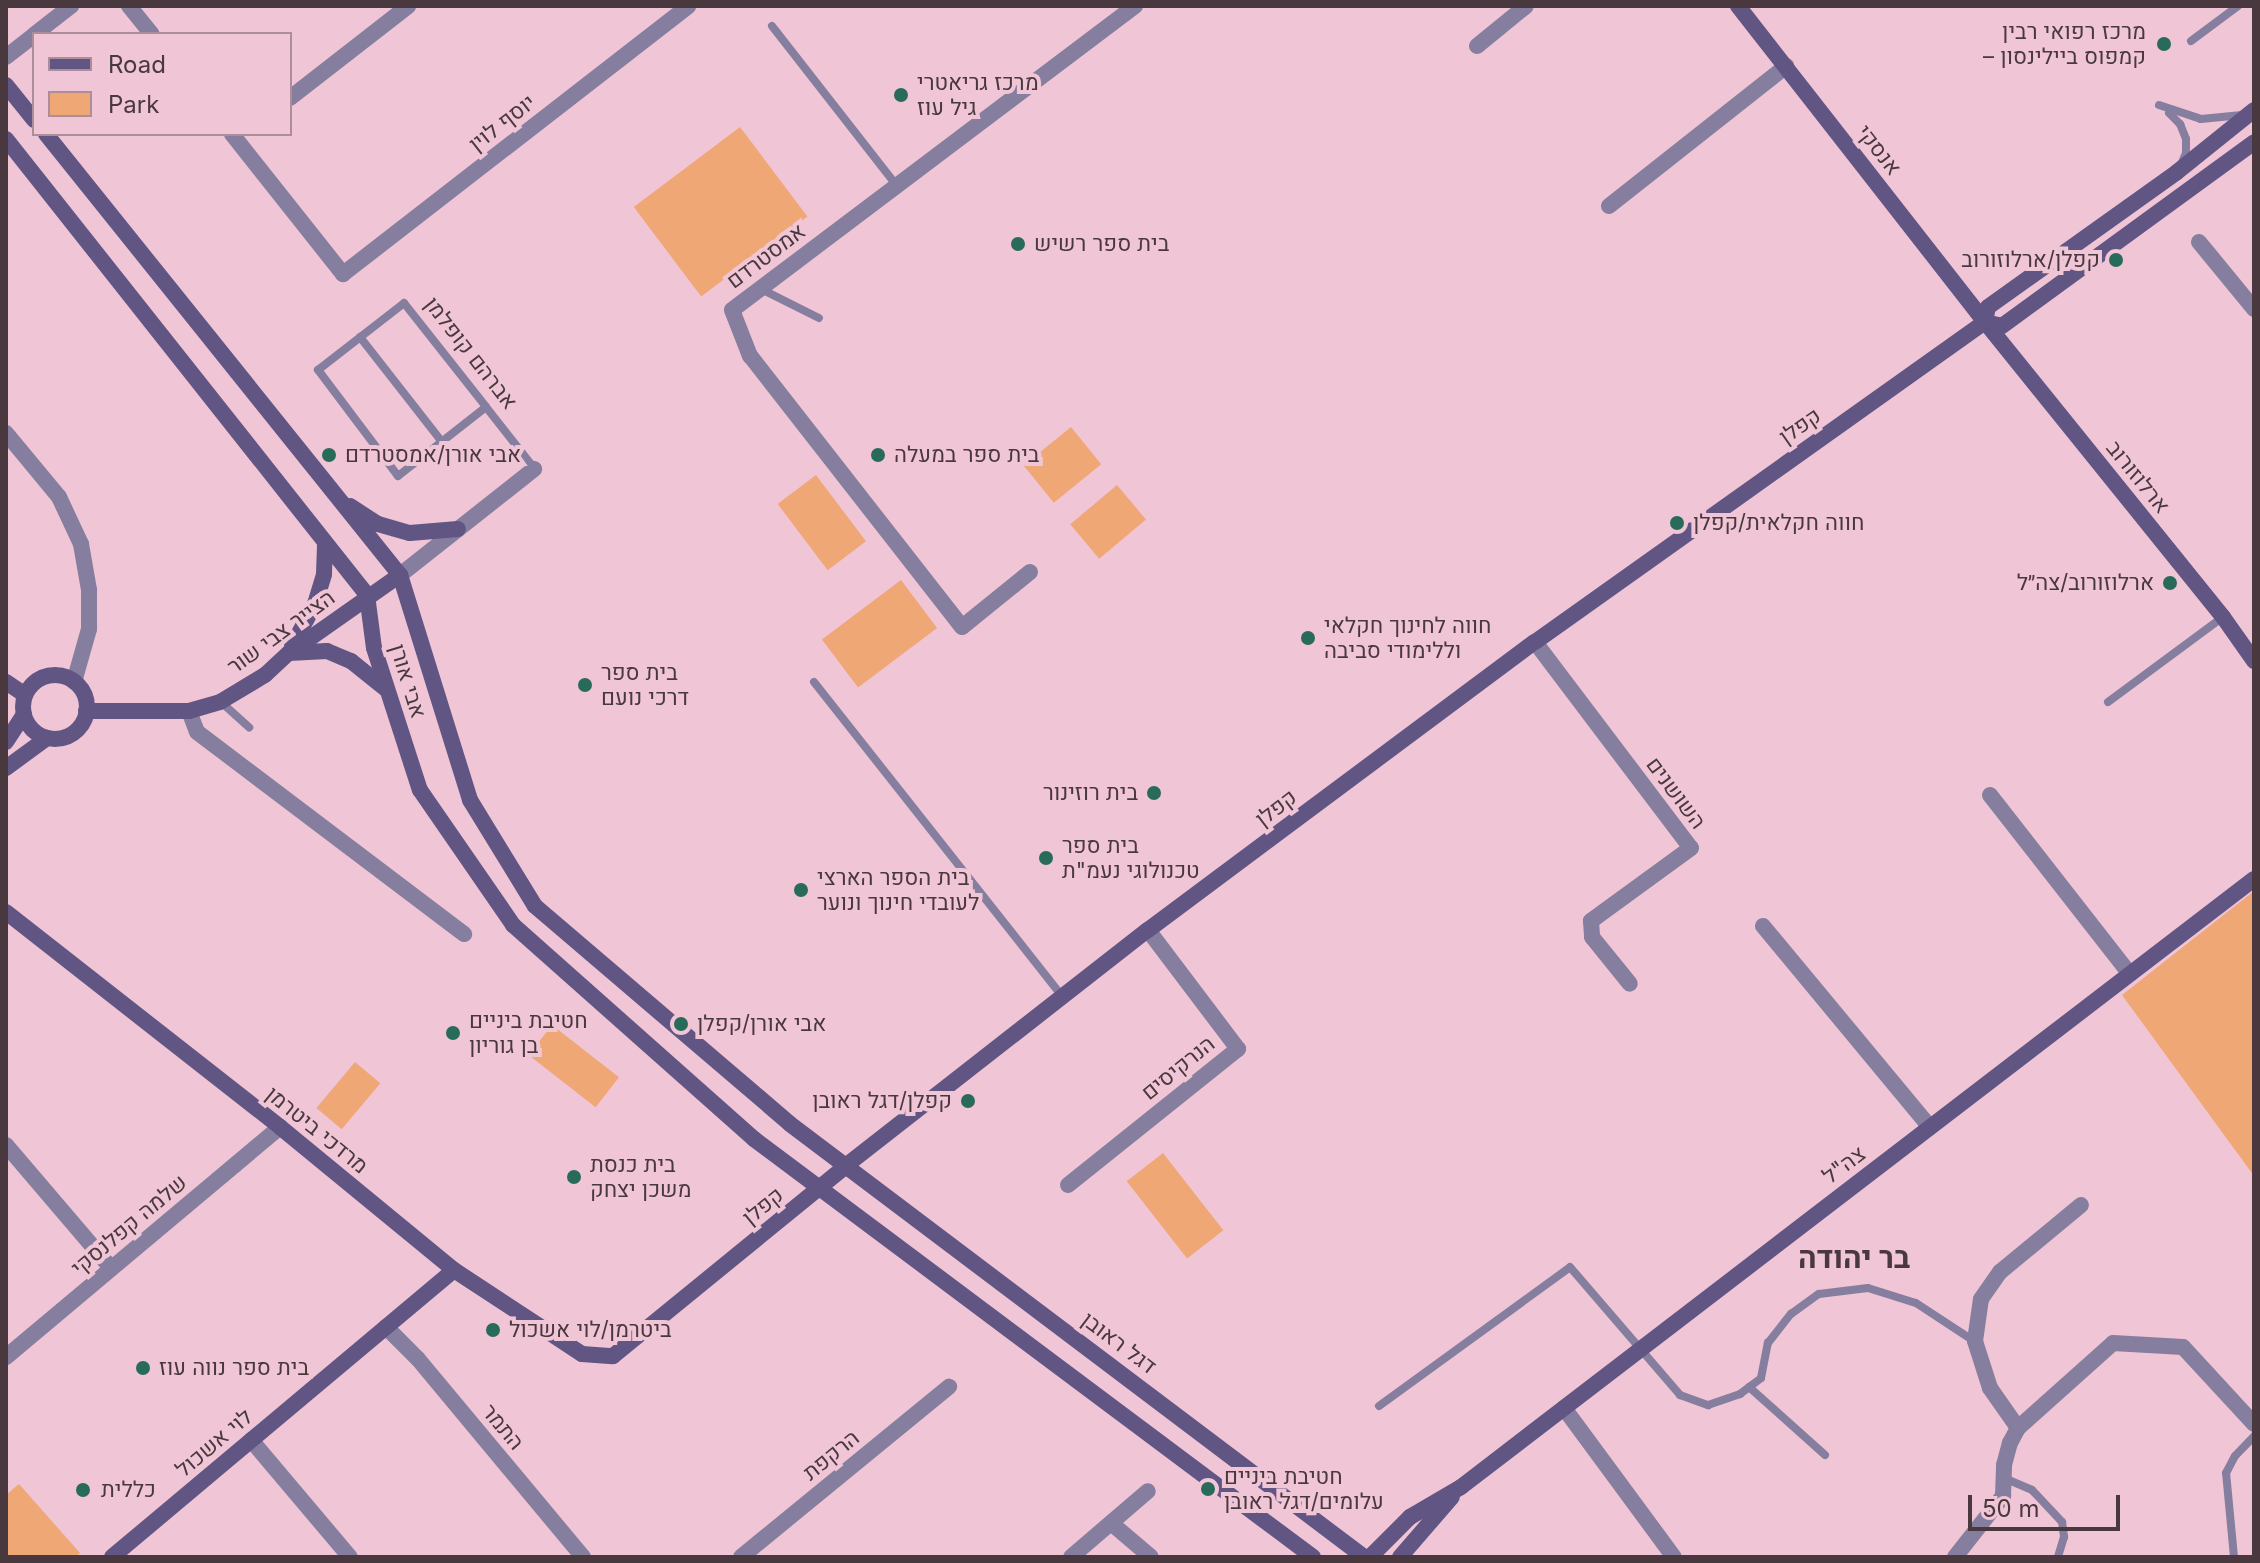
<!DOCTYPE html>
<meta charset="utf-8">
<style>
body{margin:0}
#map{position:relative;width:2260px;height:1563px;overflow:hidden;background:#f0c5d5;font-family:Inter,Heebo,sans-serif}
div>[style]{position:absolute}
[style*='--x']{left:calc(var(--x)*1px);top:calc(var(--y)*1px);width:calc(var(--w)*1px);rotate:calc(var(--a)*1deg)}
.green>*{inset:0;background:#f0a776;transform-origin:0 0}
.lane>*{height:8px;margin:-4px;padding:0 4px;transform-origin:4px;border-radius:4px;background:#857e9f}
.street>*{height:16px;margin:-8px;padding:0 8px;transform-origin:8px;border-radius:8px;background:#857e9f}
.secondary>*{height:16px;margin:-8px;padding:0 8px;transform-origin:8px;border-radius:8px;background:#615584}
.secondary>.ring{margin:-8px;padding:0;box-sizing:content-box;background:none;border:16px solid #615584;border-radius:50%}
.dots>*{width:22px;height:22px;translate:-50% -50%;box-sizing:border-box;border:4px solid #f0c5d5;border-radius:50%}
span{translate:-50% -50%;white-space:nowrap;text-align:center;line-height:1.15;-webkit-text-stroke:8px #f0c5d5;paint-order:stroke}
.poi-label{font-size:22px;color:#49383e}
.right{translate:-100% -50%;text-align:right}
.left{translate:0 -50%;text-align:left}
.street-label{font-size:22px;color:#49383e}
.district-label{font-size:30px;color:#49383e;font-weight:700}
.frame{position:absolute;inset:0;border:8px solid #49383e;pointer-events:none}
.legend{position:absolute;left:32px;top:32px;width:260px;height:104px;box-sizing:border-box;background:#f0c5d5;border:2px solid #ad8d99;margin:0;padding:10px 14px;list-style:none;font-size:24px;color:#49383e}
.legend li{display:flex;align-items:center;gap:16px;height:40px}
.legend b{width:40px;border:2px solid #ad8d99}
.scale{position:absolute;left:1968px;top:1495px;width:152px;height:36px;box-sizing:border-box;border:4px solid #49383e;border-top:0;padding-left:10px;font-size:24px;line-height:28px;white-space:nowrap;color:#49383e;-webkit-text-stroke:6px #f0c5d5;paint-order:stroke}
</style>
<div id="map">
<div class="green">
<div style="left:740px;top:127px;width:112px;height:133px;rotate:53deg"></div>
<div style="left:1071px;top:427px;width:48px;height:61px;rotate:51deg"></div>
<div style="left:816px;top:475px;width:83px;height:48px;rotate:53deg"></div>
<div style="left:1117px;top:485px;width:45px;height:61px;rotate:50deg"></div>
<div style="left:901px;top:580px;width:60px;height:99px;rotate:53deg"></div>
<div style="clip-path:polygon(2254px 891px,2254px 1176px,2122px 995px)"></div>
<div style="left:552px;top:1025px;width:85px;height:38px;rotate:38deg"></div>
<div style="left:355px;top:1062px;width:33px;height:60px;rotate:40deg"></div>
<div style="left:1163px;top:1153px;width:98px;height:46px;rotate:52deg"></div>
<div style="clip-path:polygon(19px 1484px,80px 1553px,76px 1557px,6px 1557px,6px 1495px)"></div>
</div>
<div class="lane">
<div style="--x:772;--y:26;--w:203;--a:52"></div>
<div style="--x:2191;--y:41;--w:59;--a:-36.7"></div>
<div style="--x:2159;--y:105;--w:44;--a:18.4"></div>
<div style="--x:2201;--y:119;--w:41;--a:-5.6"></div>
<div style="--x:2169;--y:113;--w:16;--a:45"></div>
<div style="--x:2180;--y:124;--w:16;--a:68"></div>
<div style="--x:2186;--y:139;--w:14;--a:90"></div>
<div style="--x:2186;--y:153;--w:13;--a:113"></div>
<div style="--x:759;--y:288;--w:67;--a:26.6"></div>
<div style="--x:360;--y:337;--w:133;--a:52"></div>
<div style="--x:486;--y:407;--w:112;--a:141.9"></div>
<div style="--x:398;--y:476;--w:133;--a:-127"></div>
<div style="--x:318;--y:370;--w:109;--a:-37.9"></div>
<div style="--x:404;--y:303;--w:132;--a:51.7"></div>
<div style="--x:486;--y:407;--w:78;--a:51.8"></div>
<div style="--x:814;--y:682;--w:400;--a:51.7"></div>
<div style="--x:221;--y:702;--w:38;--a:42"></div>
<div style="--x:2108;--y:702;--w:143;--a:-36.5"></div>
<div style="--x:1749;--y:1387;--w:102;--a:41.8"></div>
<div style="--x:1379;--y:1406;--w:236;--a:-36"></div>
<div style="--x:1570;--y:1267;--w:169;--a:49.3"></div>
<div style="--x:1680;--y:1395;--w:30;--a:20"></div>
<div style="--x:1708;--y:1405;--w:34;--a:-19"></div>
<div style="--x:1740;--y:1394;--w:26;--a:-37"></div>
<div style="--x:1761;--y:1378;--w:36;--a:-79"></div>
<div style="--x:1768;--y:1343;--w:37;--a:-52"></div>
<div style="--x:1791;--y:1314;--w:34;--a:-36"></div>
<div style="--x:1819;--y:1294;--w:49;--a:-7"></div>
<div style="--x:1868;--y:1288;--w:50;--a:17.4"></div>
<div style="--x:1916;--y:1303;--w:69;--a:33.2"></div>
<div style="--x:2004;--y:1478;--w:30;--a:23"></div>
<div style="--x:2032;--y:1490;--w:44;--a:46.8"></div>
<div style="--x:2062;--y:1522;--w:15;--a:82"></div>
<div style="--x:2064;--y:1537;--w:21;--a:107"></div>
<div style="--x:2234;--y:1557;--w:84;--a:-95.4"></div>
<div style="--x:2226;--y:1473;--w:19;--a:-62"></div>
<div style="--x:2235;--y:1456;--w:28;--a:-46"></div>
</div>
<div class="street">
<div style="--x:129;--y:6;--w:36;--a:51"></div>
<div style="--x:35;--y:34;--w:46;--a:-37.9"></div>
<div style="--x:1477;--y:46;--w:63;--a:-39.2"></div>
<div style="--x:6;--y:57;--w:36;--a:-38"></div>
<div style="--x:290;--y:98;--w:150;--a:-37.9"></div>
<div style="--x:232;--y:134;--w:179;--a:51.6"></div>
<div style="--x:343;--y:274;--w:437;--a:-37.8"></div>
<div style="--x:1609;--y:206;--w:226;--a:-38.3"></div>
<div style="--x:2199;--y:242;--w:87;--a:50.6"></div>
<div style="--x:6;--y:433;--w:83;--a:50.4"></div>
<div style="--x:59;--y:497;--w:52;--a:64.9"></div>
<div style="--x:81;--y:544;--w:47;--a:80.1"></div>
<div style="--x:89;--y:590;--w:39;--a:90"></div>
<div style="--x:89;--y:629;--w:55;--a:105.8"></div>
<div style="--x:1030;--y:572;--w:87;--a:141"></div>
<div style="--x:962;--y:627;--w:344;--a:-128"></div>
<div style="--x:750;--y:356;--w:49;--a:-111.4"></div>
<div style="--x:732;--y:310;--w:505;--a:-37.03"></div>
<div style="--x:400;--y:575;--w:171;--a:-38.3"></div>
<div style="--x:1535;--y:642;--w:258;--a:52.9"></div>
<div style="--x:1691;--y:848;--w:124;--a:143.9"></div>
<div style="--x:1591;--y:921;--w:16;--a:86"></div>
<div style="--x:1592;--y:937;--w:60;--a:51"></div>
<div style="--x:189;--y:711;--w:22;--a:69"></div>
<div style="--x:197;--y:732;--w:335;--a:37.1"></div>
<div style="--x:1990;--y:795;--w:227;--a:52"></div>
<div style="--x:1763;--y:926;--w:261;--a:50.3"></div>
<div style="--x:6;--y:1145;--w:162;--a:49.5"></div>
<div style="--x:1068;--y:1185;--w:218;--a:-38.7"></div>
<div style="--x:1238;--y:1049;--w:149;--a:-127.1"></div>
<div style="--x:386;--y:1327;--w:45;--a:45"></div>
<div style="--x:418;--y:1359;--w:258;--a:50.2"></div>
<div style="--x:6;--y:1357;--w:358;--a:-40"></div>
<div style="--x:1564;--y:1408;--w:185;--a:53.6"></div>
<div style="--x:2018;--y:1428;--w:49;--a:-125"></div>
<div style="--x:1990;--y:1388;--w:49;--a:-107.7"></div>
<div style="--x:1975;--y:1341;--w:42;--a:-81.9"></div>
<div style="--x:1981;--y:1299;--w:33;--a:-55"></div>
<div style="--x:2000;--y:1272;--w:105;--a:-39.6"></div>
<div style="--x:251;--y:1440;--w:153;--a:49.8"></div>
<div style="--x:1111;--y:1523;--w:52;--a:40.4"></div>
<div style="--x:741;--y:1557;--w:269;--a:-39.3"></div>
<div style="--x:1071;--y:1557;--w:101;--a:-40.6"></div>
<div style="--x:1955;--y:1557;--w:78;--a:-51.8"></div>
<div style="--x:2003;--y:1496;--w:31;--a:-88"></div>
<div style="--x:2004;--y:1465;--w:23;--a:-75"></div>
<div style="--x:2010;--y:1443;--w:17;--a:-62"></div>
<div style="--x:2018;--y:1428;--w:127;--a:-41.8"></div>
<div style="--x:2113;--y:1343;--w:70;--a:3.3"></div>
<div style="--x:2183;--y:1347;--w:105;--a:47.3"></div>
</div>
<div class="secondary">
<div style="--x:1738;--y:6;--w:401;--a:52"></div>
<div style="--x:1985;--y:322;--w:379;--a:51.1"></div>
<div style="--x:2223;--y:617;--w:54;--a:54.8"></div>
<div style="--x:6;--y:85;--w:45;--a:51.3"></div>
<div style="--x:46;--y:134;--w:566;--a:51.25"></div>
<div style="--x:400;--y:575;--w:236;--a:72.7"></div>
<div style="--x:470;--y:800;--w:124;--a:58.5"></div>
<div style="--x:535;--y:906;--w:335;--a:40.5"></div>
<div style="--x:790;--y:1124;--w:719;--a:37.03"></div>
<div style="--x:6;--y:139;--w:582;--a:51.63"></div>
<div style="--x:367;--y:595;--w:53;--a:82.5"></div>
<div style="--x:374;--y:648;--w:149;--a:72.1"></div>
<div style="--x:420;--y:790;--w:164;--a:55.4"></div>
<div style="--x:513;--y:925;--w:322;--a:41.6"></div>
<div style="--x:754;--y:1139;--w:698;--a:36.79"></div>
<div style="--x:1985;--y:322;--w:17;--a:13"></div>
<div style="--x:2002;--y:326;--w:312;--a:-36.1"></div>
<div style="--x:350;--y:506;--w:33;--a:33"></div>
<div style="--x:378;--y:524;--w:33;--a:16"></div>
<div style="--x:410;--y:533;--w:48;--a:-4.8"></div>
<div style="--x:292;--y:646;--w:48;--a:-61.3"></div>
<div style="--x:315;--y:604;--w:31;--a:-73"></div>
<div style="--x:324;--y:574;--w:31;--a:-88"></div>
<div style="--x:289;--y:653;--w:38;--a:-3"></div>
<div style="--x:327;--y:651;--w:26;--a:23"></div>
<div style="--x:351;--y:661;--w:46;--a:38.9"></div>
<div class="ring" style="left:23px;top:675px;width:48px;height:48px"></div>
<div style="--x:6;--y:682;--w:23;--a:34"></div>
<div style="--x:86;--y:711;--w:103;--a:0"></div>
<div style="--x:189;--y:711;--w:32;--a:-16"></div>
<div style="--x:220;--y:702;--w:52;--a:-31"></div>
<div style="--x:265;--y:675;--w:33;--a:-43"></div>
<div style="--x:289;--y:653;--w:136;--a:-35.1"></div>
<div style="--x:6;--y:742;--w:33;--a:-57"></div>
<div style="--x:6;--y:768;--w:51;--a:-36.2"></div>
<div style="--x:6;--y:912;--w:348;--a:38.1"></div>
<div style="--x:280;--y:1127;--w:225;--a:39.4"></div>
<div style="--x:454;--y:1270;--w:153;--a:33.3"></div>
<div style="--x:582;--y:1354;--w:31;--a:4"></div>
<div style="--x:613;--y:1356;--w:303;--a:-39.2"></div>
<div style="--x:848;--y:1164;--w:380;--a:-38"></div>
<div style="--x:1148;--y:930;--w:482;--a:-36.7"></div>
<div style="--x:1535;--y:642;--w:552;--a:-35.42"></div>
<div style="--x:1985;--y:322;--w:15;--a:-79"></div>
<div style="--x:1988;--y:307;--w:232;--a:-35.5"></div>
<div style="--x:2177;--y:172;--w:99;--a:-38.8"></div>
<div style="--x:112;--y:1557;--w:446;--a:-40"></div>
<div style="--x:1370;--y:1557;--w:57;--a:-45"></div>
<div style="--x:1410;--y:1517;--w:59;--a:-30.5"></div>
<div style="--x:1461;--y:1487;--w:999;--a:-37.48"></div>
<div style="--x:1400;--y:1557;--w:79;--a:-49.1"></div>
</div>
<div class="dots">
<div style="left:2164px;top:44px;background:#296b5b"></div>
<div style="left:901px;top:95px;background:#296b5b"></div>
<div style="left:1018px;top:244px;background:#296b5b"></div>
<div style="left:2116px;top:260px;background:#296b5b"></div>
<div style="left:329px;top:455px;background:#296b5b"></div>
<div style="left:878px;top:455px;background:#296b5b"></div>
<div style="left:1677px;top:523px;background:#296b5b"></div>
<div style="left:2170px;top:583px;background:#296b5b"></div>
<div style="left:1308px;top:638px;background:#296b5b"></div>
<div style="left:585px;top:685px;background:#296b5b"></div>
<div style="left:1154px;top:793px;background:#296b5b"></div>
<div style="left:1046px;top:858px;background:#296b5b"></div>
<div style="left:801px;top:890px;background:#296b5b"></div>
<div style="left:681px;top:1024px;background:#296b5b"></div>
<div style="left:453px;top:1033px;background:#296b5b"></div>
<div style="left:968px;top:1101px;background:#296b5b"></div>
<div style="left:574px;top:1177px;background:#296b5b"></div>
<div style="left:493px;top:1330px;background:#296b5b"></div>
<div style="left:143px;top:1368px;background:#296b5b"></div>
<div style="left:1208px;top:1489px;background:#296b5b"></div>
<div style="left:83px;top:1490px;background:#296b5b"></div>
</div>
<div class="poi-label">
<span class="right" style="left:2146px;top:44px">מרכז רפואי רבין<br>– קמפוס ביילינסון</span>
<span class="left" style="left:917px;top:95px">מרכז גריאטרי<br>גיל עוז</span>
<span class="left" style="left:1034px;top:244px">בית ספר רשיש</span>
<span class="right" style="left:2100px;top:260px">קפלן/ארלוזורוב</span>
<span class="left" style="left:345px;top:455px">אבי אורן/אמסטרדם</span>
<span class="left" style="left:894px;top:455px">בית ספר במעלה</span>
<span class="left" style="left:1693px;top:523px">חווה חקלאית/קפלן</span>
<span class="right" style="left:2154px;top:583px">ארלוזורוב/צה״ל</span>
<span class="left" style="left:1324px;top:638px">חווה לחינוך חקלאי<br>וללימודי סביבה</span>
<span class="left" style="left:601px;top:685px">בית ספר<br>דרכי נועם</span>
<span class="right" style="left:1138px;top:793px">בית רוזינור</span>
<span class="left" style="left:1062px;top:858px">בית ספר<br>טכנולוגי נעמ"ת</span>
<span class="left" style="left:817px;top:890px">בית הספר הארצי<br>לעובדי חינוך ונוער</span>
<span class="left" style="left:469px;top:1033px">חטיבת ביניים<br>בן גוריון</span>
<span class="left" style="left:697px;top:1024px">אבי אורן/קפלן</span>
<span class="right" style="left:952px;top:1101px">קפלן/דגל ראובן</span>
<span class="left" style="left:590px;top:1177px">בית כנסת<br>משכן יצחק</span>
<span class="left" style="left:509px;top:1330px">ביטרמן/לוי אשכול</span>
<span class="left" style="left:159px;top:1368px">בית ספר נווה עוז</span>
<span class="left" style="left:1224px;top:1489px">חטיבת ביניים<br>עלומים/דגל ראובן</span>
<span class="left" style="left:101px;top:1490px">כללית</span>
</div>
<div class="street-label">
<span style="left:502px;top:123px;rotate:-38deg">יוסף לוין</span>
<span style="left:1879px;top:150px;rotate:52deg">אנסקי</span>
<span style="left:766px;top:256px;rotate:-37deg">אמסטרדם</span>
<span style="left:471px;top:353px;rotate:52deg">אברהם קופלמן</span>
<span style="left:1800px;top:426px;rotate:-35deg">קפלן</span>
<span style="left:2138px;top:477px;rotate:51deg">ארלוזורוב</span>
<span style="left:281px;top:632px;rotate:-36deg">הצייר צבי שור</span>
<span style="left:408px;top:681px;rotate:73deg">אבי אורן</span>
<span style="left:1676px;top:793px;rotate:53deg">השושנים</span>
<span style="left:1276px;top:808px;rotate:-37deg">קפלן</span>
<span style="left:1178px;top:1068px;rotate:-39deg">הנרקיסים</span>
<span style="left:317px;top:1130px;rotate:39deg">מרדכי ביטרמן</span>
<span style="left:1844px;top:1165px;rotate:-37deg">צה"ל</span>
<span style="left:763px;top:1206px;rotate:-39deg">קפלן</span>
<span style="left:129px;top:1225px;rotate:-40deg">שלמה קפלנסקי</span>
<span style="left:1119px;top:1343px;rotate:37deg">דגל ראובן</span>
<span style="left:503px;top:1427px;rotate:50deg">התמר</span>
<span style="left:214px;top:1443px;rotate:-40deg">לוי אשכול</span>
<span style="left:831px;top:1455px;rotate:-39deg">הרקפת</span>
</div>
<div class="district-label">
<span style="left:1854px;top:1257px">בר יהודה</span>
</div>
<div class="frame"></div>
<ul class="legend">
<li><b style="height:10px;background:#615584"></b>Road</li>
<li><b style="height:22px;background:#f0a776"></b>Park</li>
</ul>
<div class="scale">50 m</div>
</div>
